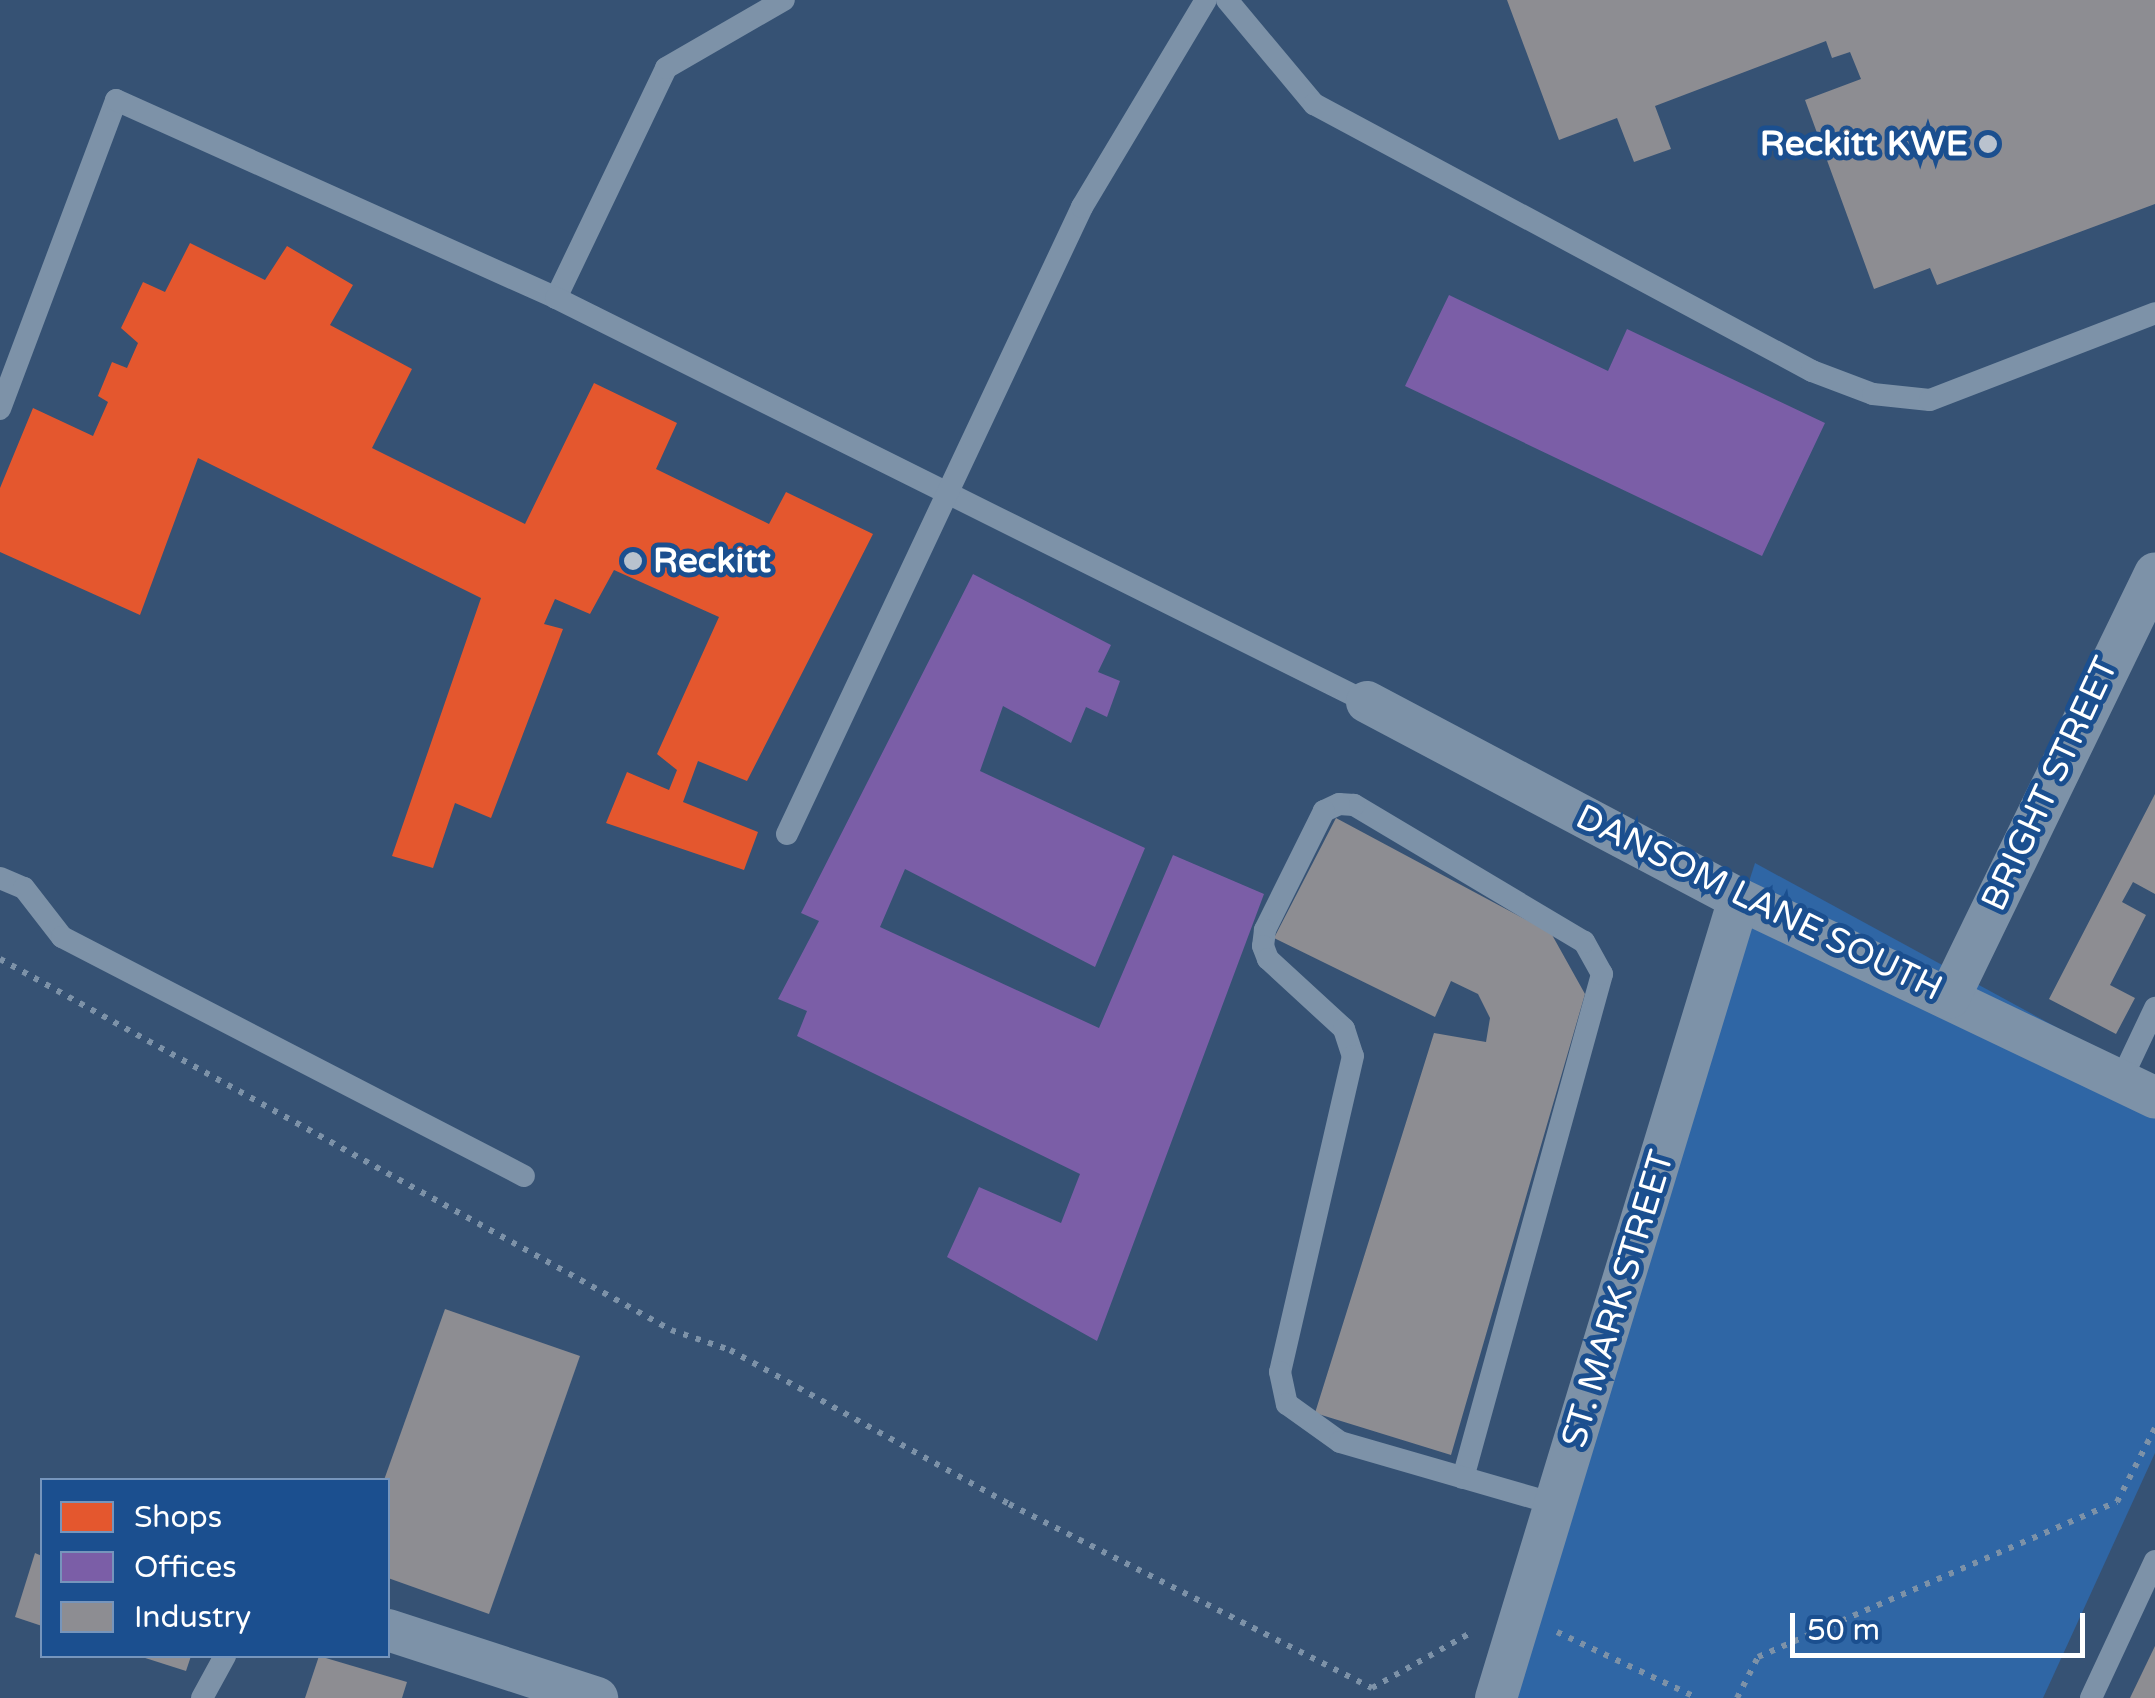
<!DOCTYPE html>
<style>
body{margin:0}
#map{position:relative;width:2155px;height:1698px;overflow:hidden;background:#365274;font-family:"Varela Round",sans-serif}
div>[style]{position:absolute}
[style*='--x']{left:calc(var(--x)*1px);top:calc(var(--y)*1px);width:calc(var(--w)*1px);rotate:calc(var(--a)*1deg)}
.green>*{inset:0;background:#2f66a5}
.shops>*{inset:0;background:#e4572e}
.offices>*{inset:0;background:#7b5ea7}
.industry>*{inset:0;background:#8d8d92}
.path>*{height:6px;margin-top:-3px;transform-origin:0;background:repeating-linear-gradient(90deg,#7d92a8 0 5px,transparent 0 13px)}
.service>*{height:22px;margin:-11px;padding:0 11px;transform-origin:11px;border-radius:11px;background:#7d92a8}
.minor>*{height:42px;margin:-21px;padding:0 21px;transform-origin:21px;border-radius:21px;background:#7d92a8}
.dots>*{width:28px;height:28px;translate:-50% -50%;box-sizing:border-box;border:5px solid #1b4f8f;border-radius:50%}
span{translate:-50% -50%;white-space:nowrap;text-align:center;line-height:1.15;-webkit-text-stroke:10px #1b4f8f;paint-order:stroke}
.poi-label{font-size:35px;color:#fff;font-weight:700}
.right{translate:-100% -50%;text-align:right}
.left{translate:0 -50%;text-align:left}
.street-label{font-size:35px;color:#fff}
.legend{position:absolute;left:40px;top:1478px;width:350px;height:180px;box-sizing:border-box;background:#1b4f8f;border:2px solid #7695bc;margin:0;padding:12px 18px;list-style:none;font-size:30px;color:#fff}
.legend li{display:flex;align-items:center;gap:20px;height:50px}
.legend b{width:50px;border:2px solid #7695bc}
.scale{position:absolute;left:1790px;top:1613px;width:295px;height:45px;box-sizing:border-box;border:5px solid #fff;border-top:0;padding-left:12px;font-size:30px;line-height:35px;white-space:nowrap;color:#fff;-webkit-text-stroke:8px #1b4f8f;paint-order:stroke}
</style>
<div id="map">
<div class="green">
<div style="clip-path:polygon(1755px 863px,2155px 1081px,2155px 1453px,2043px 1698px,1486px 1698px)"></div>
</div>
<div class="shops">
<div style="clip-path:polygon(190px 243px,265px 280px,287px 246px,353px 285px,330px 325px,412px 369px,372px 448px,525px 524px,594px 383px,677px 423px,656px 469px,769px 524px,786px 492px,873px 534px,747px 781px,698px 761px,683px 802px,758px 832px,744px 870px,606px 823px,627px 772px,669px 790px,677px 770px,657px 754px,719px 617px,614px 570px,590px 614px,555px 599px,544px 624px,563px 629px,491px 818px,455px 803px,433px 868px,392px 856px,481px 598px,198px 458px,140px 615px,0 552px,0 488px,33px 408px,93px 436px,108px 402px,98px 396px,112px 362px,127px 368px,138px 343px,121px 328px,143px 282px,165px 292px)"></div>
</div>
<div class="offices">
<div style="clip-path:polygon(1449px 295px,1608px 371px,1627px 329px,1825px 423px,1762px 556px,1405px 386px)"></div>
<div style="clip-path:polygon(973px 574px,1111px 645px,1098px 672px,1120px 681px,1107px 717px,1086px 707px,1071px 743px,1003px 706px,980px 771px,1145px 848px,1095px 967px,905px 869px,880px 927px,1099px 1028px,1173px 855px,1264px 894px,1097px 1341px,947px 1257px,979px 1187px,1061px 1223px,1080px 1174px,797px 1036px,807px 1011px,778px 999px,819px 921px,801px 913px)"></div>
</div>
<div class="industry">
<div style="clip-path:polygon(1507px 0,2155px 0,2155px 204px,1937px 285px,1930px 268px,1874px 289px,1805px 100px,1861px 79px,1850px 52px,1832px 58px,1826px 41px,1655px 106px,1671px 149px,1634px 162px,1617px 118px,1559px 140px)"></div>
<div style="clip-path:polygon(2155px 794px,2155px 894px,2133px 882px,2122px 902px,2146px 915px,2110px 985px,2135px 998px,2116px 1034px,2049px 999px)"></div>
<div style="clip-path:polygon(1336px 818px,1551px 933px,1585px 994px,1451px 1455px,1315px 1413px,1434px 1033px,1486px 1042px,1490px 1018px,1478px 994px,1451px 981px,1435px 1017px,1274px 938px)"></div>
<div style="clip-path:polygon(445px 1309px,580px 1356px,489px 1614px,388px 1578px,384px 1480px)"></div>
<div style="clip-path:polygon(35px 1553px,42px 1556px,42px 1626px,15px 1617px)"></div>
<div style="clip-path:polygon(2155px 1646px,2155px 1698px,2130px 1698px)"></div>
<div style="clip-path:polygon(139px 1656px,191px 1656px,186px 1671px)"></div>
<div style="clip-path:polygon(319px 1656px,407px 1682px,402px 1698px,305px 1698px)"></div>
</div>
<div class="path">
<div style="--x:0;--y:959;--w:767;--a:28.94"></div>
<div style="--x:671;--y:1330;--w:62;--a:18.7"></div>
<div style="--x:730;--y:1350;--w:319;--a:28.9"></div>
<div style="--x:1009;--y:1504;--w:407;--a:26.9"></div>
<div style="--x:1372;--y:1688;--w:115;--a:-29.2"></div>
<div style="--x:1557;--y:1632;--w:155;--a:25.2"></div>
<div style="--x:1737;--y:1698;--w:46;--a:-62.9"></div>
<div style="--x:1758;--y:1657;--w:391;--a:-23.4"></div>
<div style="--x:2117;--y:1502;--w:83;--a:-62.8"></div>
</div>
<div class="service">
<div style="--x:1227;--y:0;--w:136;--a:50.1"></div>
<div style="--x:1314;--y:104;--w:565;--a:28.2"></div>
<div style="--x:1812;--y:371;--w:65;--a:20.7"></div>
<div style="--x:1873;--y:394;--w:57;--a:6"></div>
<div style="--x:1930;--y:400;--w:241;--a:-21.1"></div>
<div style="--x:556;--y:298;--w:255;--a:-64.4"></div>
<div style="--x:666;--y:68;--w:136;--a:-30"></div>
<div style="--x:0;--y:409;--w:330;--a:-69.4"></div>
<div style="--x:116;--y:100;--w:482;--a:24.2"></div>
<div style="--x:556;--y:298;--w:906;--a:26.48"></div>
<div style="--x:787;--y:834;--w:693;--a:-64.8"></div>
<div style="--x:1082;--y:207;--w:241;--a:-59.1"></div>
<div style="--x:0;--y:878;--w:26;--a:23"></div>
<div style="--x:24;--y:888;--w:62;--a:52.2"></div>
<div style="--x:62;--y:937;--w:520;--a:27.35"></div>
<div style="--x:2120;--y:1082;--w:82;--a:-64.7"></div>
<div style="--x:1463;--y:1478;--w:523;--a:-74.58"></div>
<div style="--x:1602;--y:974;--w:37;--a:-119"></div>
<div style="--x:1584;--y:942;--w:268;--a:-149.2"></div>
<div style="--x:1354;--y:805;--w:15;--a:-176"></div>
<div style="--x:1339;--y:804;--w:17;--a:155"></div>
<div style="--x:1324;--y:811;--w:133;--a:116.4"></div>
<div style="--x:1265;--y:930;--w:16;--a:97"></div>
<div style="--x:1263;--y:946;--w:14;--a:69"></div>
<div style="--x:1268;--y:959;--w:103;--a:42.6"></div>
<div style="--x:1344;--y:1029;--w:28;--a:72"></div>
<div style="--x:1353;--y:1056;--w:324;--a:103"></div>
<div style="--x:1280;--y:1372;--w:33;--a:78"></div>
<div style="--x:1287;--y:1404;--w:65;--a:35.6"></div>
<div style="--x:1340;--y:1442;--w:224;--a:16.1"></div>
<div style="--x:202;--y:1698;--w:48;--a:-61.3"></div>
<div style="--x:2091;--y:1698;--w:151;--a:-65"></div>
</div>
<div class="minor">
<div style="--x:1367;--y:702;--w:421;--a:27.9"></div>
<div style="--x:1739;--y:899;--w:461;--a:25.5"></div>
<div style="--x:1949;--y:998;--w:472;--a:-64.1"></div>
<div style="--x:388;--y:1630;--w:220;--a:18"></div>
<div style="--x:1496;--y:1698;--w:835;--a:-73.08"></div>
</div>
<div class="dots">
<div style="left:1988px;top:144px;background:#b9c2ce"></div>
<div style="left:633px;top:561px;background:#b9c2ce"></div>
</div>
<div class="poi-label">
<span class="right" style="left:1968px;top:144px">Reckitt KWE</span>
<span class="left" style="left:653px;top:561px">Reckitt</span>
</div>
<div class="street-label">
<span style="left:2050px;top:784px;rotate:-65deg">BRIGHT STREET</span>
<span style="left:1759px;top:903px;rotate:26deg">DANSOM LANE SOUTH</span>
<span style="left:1618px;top:1299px;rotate:-73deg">ST. MARK STREET</span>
</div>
<ul class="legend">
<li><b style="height:28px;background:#e4572e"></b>Shops</li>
<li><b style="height:28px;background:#7b5ea7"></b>Offices</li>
<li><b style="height:28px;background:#8d8d92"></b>Industry</li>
</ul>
<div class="scale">50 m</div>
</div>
